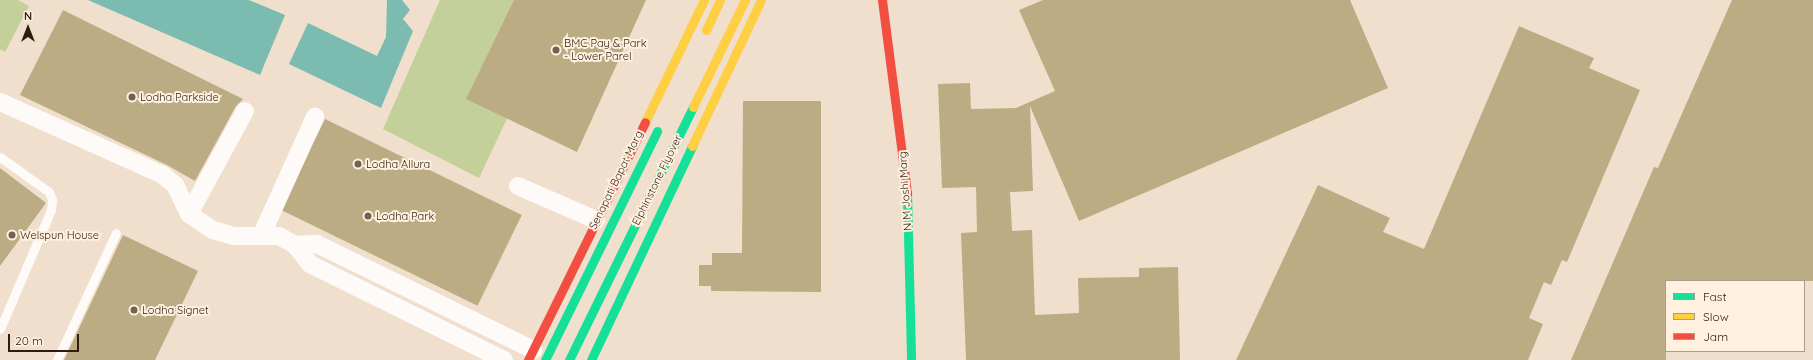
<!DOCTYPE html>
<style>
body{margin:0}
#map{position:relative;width:1813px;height:360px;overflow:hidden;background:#f0dfcd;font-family:Quicksand,sans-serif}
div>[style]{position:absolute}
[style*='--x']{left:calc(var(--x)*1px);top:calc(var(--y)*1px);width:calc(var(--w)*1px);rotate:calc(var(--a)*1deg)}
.green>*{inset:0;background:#c3d099}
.water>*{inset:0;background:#7cbbb0}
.building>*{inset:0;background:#bcac84;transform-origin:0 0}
.lane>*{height:9px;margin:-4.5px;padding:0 4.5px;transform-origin:4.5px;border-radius:4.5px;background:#fdfaf8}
.street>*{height:18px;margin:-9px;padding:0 9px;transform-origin:9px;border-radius:9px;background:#fdfaf8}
.fast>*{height:9px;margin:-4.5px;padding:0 4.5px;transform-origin:4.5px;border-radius:4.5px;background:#16e098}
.slow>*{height:9px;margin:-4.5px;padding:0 4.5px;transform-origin:4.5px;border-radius:4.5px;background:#ffcf43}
.jam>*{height:9px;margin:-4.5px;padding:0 4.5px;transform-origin:4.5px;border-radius:4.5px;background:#f24e42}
.dots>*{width:11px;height:11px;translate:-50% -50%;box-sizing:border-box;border:2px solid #fff0e0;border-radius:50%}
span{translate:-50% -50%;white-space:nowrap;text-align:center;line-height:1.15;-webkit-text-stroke:4px #fff0e0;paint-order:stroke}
.poi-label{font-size:11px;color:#2c1e0f}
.left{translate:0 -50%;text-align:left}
.street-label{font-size:11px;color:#2c1e0f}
.legend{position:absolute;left:1665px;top:280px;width:140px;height:72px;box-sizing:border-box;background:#fff0e0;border:1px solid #ab9c8c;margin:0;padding:5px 7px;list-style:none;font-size:12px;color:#2c1e0f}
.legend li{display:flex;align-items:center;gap:8px;height:20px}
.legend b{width:20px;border:1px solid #ab9c8c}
.north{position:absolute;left:8px;top:8px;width:40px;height:40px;-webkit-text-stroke:3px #fff0e0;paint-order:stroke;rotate:0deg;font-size:11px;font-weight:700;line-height:16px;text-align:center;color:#2c1e0f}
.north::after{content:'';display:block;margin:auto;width:14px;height:18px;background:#2c1e0f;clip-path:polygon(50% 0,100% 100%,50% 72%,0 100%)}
.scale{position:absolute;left:8px;top:334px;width:71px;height:18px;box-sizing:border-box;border:2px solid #2c1e0f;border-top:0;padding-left:5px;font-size:12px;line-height:14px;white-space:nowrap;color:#2c1e0f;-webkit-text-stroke:3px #fff0e0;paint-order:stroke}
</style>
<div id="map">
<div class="green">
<div style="clip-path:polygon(0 0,18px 0,29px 6px,5px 52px,0 49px)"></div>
<div style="clip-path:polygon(440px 0,563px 0,479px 178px,383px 129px)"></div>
</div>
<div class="water">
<div style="clip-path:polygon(88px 0,249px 0,285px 15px,260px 75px)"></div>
<div style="clip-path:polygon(387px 0,402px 0,410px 10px,403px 19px,413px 31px,381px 108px,289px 64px,308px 23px,377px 56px,386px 37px)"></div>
</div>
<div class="building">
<div style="clip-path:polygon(514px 0,646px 0,577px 152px,466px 99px)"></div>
<div style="clip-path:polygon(1043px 0,1350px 0,1388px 88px,1079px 221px,1030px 106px,1033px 191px,1010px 192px,1012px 231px,1032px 230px,1035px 315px,1079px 313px,1078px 278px,1139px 277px,1139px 268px,1178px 267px,1180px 360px,966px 360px,961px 233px,977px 232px,976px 187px,942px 188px,938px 84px,970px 83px,971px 109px,1016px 108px,1055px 91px,1019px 10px)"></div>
<div style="clip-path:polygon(1732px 0,1813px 0,1813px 281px,1666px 281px,1666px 360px,1571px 360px,1654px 167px,1658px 168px)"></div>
<div style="clip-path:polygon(63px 10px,243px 99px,236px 106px,195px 181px,167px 165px,20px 95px)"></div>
<div style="clip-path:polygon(1519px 26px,1594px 58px,1589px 68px,1640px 90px,1567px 262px,1562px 260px,1551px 285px,1544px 282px,1529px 318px,1543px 324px,1528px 360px,1236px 360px,1318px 185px,1390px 218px,1383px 232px,1424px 249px)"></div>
<div style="clip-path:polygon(743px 101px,821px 101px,821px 292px,711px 291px,711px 286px,699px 286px,699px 265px,712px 265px,712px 253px,742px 253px)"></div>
<div style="left:325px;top:119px;width:219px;height:101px;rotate:26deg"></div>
<div style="clip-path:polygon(0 168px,46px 203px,0 266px)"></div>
<div style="clip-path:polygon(123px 235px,198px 271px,155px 360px,64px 360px)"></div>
</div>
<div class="lane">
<div style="--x:0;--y:157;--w:60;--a:35.5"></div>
<div style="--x:49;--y:192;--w:9;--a:69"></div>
<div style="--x:52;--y:200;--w:10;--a:96"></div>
<div style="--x:51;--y:210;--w:129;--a:113.2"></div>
<div style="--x:57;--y:360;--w:140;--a:-65.1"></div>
</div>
<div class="street">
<div style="--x:0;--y:102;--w:179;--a:24.1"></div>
<div style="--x:163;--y:175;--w:16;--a:40"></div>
<div style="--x:175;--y:185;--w:32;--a:64"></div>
<div style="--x:189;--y:214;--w:29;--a:34"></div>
<div style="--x:213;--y:230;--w:22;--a:16"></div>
<div style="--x:234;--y:236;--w:45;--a:0"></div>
<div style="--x:279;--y:236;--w:18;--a:29"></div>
<div style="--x:518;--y:186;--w:85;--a:23.6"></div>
<div style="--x:189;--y:214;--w:117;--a:-61.5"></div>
<div style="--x:261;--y:236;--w:131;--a:-65.6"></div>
<div style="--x:504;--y:360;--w:216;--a:-153.7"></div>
<div style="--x:310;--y:264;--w:24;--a:-128"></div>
<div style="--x:295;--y:245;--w:22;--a:-3"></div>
<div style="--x:317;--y:244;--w:241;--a:26.1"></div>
</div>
<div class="fast">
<div style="--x:907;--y:193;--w:167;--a:88.6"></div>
<div style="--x:545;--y:360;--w:255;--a:-63.9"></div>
<div style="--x:569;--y:360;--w:282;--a:-63.9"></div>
<div style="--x:591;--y:360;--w:237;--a:-64.7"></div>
</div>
<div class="slow">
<div style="--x:706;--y:30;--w:33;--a:-65"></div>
<div style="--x:693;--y:107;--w:119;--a:-64.1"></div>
<div style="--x:645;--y:122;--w:136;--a:-64.2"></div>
<div style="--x:692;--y:146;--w:161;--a:-64.7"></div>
</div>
<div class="jam">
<div style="--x:882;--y:0;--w:195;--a:82.6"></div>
<div style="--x:528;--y:360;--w:265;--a:-63.8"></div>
</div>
<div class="dots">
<div style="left:556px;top:50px;background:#716252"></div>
<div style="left:132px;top:97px;background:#716252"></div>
<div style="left:358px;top:164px;background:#716252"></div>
<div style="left:368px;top:216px;background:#716252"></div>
<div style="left:12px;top:235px;background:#716252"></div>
<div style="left:134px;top:310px;background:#716252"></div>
</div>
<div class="poi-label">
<span class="left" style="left:564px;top:50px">BMC Pay &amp; Park<br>- Lower Parel</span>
<span class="left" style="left:140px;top:97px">Lodha Parkside</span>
<span class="left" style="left:366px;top:164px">Lodha Allura</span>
<span class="left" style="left:376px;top:216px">Lodha Park</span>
<span class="left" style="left:20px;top:235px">Welspun House</span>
<span class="left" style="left:142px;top:310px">Lodha Signet</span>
</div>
<div class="street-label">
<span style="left:616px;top:180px;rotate:-64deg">Senapati Bapat Marg</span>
<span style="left:657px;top:180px;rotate:-64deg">Elphinstone Flyover</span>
<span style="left:905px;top:191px;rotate:-94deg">N M Joshi Marg</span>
</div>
<ul class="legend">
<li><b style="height:5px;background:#16e098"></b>Fast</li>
<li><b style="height:5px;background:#ffcf43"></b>Slow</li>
<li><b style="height:5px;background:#f24e42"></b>Jam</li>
</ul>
<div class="north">N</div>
<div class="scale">20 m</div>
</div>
